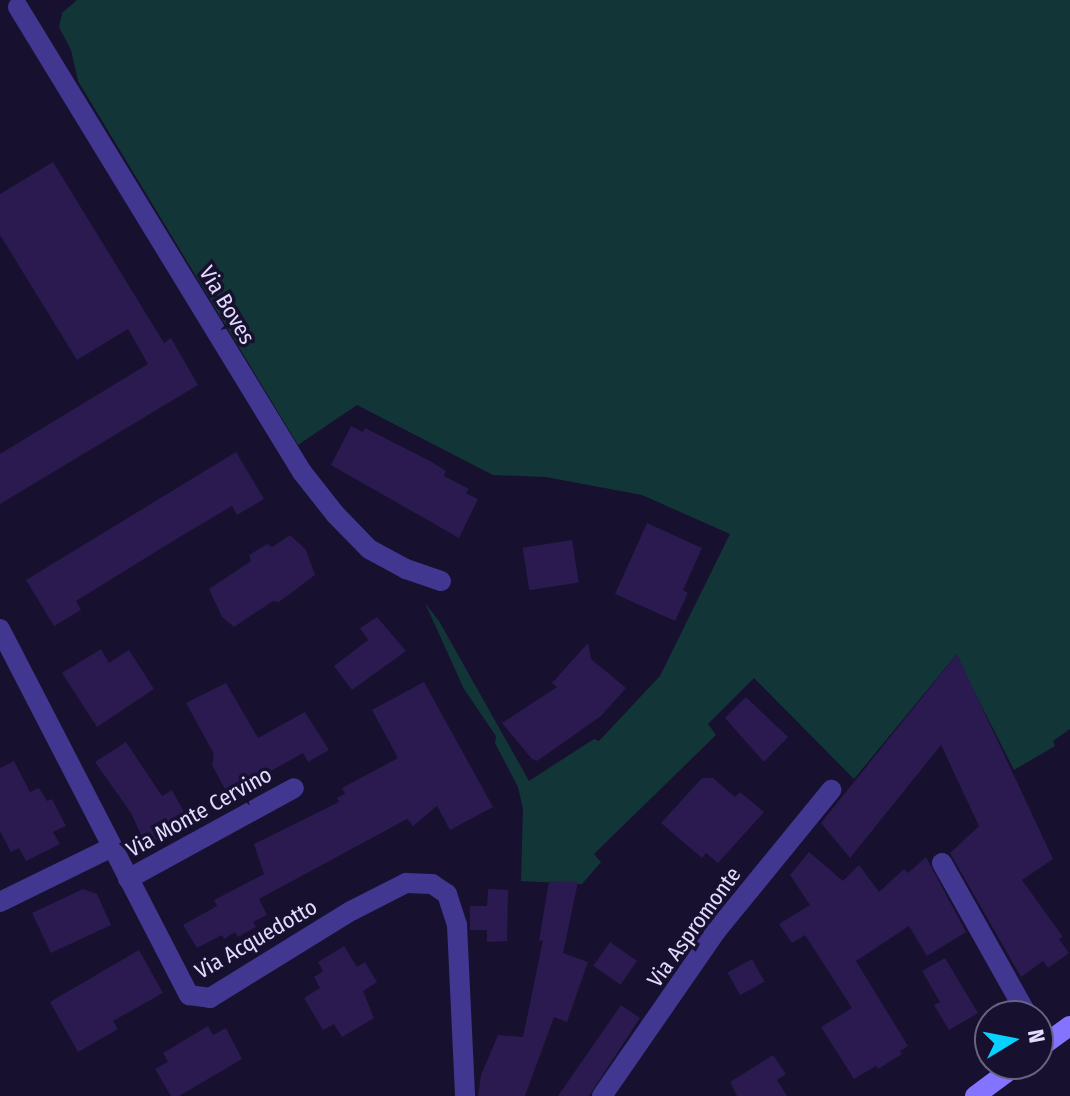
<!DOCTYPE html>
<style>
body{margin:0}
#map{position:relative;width:1070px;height:1096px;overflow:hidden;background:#17102e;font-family:"Fira Sans Condensed",sans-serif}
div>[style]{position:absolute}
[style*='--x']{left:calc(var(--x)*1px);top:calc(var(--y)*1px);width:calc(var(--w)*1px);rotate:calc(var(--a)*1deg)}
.green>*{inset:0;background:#123638}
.building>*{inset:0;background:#2a1a50;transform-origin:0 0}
.street>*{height:20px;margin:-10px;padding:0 10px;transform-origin:10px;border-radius:10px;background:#423790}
.secondary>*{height:20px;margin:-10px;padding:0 10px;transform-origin:10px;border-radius:10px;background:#8373ff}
span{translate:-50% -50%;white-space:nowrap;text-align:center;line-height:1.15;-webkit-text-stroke:7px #17102e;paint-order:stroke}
.street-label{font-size:22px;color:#e3dcff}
.north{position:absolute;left:974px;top:1000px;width:80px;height:80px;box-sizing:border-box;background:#17102e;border:2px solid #696282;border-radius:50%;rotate:80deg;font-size:22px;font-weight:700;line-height:32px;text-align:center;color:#e3dcff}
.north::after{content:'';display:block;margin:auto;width:28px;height:36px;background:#08d1ff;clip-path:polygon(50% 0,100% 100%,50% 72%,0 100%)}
</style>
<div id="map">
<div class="green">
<div style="clip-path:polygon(77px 0,1070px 0,1070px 729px,1053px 741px,1055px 746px,1014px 770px,956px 655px,854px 779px,754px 678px,708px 724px,716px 735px,594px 854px,601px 862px,582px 884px,521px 881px,523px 809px,518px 787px,495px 743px,496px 736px,464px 689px,425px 603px,439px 621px,529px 781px,594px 739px,599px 741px,660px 676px,730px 534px,642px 495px,546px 477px,493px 475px,357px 405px,298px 445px,78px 81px,71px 50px,59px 27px,62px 13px)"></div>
</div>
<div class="building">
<div style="clip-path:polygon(53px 162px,164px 343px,171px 338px,198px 385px,0 504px,0 454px,148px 364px,128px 329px,77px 360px,0 235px,0 194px)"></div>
<div style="clip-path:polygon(351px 426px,363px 432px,365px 428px,430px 461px,446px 471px,444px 476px,469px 489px,466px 493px,478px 499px,459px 538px,331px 465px)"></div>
<div style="clip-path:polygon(236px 452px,264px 499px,237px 515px,232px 506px,178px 538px,76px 601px,81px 610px,54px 626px,26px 580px)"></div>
<div style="clip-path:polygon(647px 523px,702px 548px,683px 590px,688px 593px,675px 621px,615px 594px)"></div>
<div style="clip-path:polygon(290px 535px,306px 550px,315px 575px,279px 602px,273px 601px,234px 627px,222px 617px,209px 589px,251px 561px,249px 555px,267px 544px,272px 547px)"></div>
<div style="left:572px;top:540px;width:43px;height:50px;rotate:81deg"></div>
<div style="clip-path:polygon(377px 617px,406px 651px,352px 690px,334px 666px,368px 640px,360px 628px)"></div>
<div style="clip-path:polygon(588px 643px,591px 659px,626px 688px,601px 716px,537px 761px,532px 759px,502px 723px,557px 687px,552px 683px)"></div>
<div style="clip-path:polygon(101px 649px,109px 663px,129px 650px,154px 689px,97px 727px,62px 673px)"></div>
<div style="clip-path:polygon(957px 654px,1053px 859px,1022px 880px,1063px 937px,1059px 939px,1069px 953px,1048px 968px,1043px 961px,1021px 977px,950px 853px,979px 826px,941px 745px,850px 858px,821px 823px)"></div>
<div style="clip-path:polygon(424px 682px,493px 807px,450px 830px,437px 806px,413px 826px,407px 819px,259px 899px,267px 915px,253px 922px,256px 927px,238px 937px,235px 932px,224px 939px,222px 935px,197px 948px,183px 925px,217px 906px,214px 900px,264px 874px,254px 844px,339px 802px,337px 798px,345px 794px,342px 788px,398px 758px,372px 710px)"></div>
<div style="clip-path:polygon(226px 683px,258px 738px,305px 712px,329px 750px,308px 762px,303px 753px,228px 795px,212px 765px,214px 754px,186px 703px)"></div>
<div style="clip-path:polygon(746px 697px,788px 737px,764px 762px,725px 718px)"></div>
<div style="clip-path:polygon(126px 742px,162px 796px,172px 790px,191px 825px,147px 848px,131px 813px,95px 762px)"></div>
<div style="clip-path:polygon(14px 761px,30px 792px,39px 788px,47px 801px,52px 799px,66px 826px,53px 832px,60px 844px,26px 861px,19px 848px,11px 852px,0 831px,0 768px)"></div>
<div style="clip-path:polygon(702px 778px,713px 778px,735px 797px,740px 792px,764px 812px,718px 863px,706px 853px,702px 858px,661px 823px)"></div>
<div style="clip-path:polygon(809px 852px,843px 881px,859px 865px,879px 892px,904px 869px,908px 873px,926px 857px,966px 932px,927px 956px,909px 926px,856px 961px,908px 1046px,900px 1051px,902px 1054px,878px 1069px,876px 1066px,854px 1079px,821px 1027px,852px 1008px,805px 935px,792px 943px,779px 924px,810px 905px,790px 875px)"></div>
<div style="clip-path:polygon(549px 881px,578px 882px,563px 953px,588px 962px,567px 1022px,554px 1017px,525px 1096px,478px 1096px,481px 1075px,498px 1035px,523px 1037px,543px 940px,539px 941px)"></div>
<div style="clip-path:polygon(83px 889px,97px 894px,111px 925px,51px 953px,32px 913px)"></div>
<div style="clip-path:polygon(488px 889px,508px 890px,507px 941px,487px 942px,487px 930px,470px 930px,470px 906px,487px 906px)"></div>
<div style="left:610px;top:942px;width:33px;height:29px;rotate:35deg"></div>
<div style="clip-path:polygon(344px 946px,357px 967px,365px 962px,377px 982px,363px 991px,374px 1018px,342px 1037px,334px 1024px,323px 1030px,304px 998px,320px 988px,314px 977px,323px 971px,318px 962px)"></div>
<div style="clip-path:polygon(139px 950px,163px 993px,113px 1021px,118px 1029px,78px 1052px,50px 1002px)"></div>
<div style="clip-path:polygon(945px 958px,978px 1013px,949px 1030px,934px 1005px,940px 1002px,922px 971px)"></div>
<div style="left:752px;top:959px;width:26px;height:28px;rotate:61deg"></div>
<div style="clip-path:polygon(621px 1005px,640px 1018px,589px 1096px,558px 1096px)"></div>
<div style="clip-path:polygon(208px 1026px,213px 1035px,226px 1028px,242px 1059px,179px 1096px,171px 1096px,155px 1069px,168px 1062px,163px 1053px)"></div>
<div style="clip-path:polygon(773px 1055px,786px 1074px,777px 1080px,787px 1096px,737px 1096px,730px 1082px)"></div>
</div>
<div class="street">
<div style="--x:18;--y:7;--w:545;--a:58.59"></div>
<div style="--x:302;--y:472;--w:53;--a:51.8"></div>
<div style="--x:335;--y:514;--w:49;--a:45.8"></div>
<div style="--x:369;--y:549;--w:42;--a:28.4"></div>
<div style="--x:406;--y:569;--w:37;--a:19"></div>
<div style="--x:0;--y:629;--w:412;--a:62.7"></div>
<div style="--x:189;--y:995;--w:21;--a:8"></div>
<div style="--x:210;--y:998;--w:166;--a:-31.7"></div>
<div style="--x:351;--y:911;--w:62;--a:-27"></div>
<div style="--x:406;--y:883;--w:26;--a:2"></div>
<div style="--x:432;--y:884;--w:18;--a:34"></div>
<div style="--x:447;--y:894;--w:33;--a:72"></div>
<div style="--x:457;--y:925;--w:171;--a:87.3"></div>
<div style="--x:942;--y:863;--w:176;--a:60.7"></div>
<div style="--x:128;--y:879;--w:189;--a:-28.7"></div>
<div style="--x:0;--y:902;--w:123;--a:-26.1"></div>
<div style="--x:602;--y:1096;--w:202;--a:-55.3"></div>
<div style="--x:717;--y:930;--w:181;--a:-50.8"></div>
</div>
<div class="secondary">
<div style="--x:1038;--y:1049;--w:39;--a:-36"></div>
<div style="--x:975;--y:1096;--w:54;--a:-36.7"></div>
</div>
<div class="street-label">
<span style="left:227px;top:305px;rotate:59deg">Via Boves</span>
<span style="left:199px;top:812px;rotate:-29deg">Via Monte Cervino</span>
<span style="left:694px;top:927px;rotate:-54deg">Via Aspromonte</span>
<span style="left:256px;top:939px;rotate:-30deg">Via Acquedotto</span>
</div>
<div class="north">N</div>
</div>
